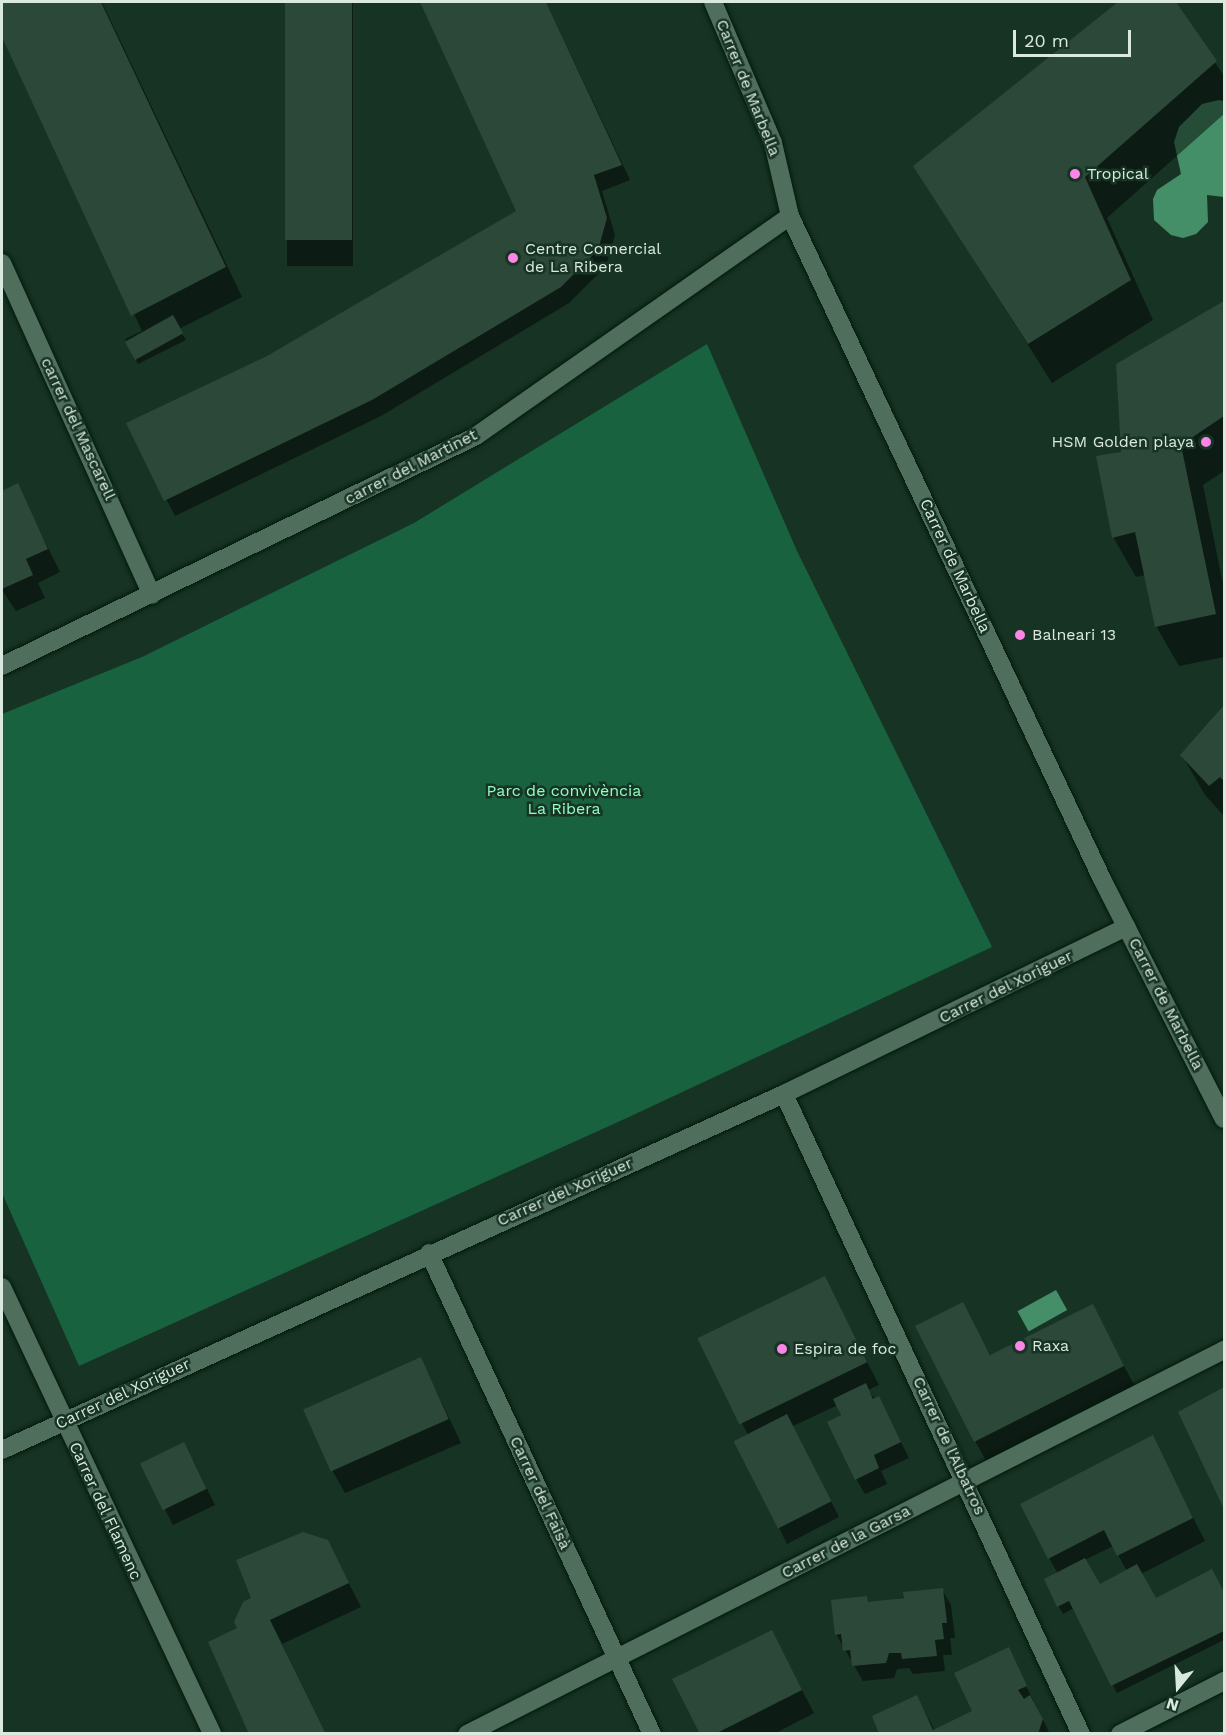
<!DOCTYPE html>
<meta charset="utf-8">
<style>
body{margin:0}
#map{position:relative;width:1226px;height:1735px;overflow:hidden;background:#173324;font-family:"Work Sans",sans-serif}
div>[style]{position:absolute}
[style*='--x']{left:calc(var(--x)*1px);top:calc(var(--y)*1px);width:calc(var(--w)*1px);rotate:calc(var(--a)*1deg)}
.green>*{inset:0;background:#186240}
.water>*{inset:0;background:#448f67;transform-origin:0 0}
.shadow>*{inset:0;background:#0007;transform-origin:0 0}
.building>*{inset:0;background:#2c4838;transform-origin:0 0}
.roads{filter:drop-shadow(0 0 2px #001a0d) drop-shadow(0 0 2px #001a0d)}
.minor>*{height:18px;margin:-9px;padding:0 9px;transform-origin:9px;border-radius:9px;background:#506e5c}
.dots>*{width:16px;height:16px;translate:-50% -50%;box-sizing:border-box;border:3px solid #173324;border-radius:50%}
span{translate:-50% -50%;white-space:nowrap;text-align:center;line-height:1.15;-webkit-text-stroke:5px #173324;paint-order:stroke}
.street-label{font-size:16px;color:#d9e9df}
.poi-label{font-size:16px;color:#d9e9df}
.left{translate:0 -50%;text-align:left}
.right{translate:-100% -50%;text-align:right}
.park-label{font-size:16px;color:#94fcc3}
.frame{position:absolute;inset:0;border:3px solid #d9e9df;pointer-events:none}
.north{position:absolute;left:1148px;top:1657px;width:60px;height:60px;-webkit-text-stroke:4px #173324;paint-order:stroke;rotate:198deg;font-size:16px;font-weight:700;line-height:24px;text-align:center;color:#d9e9df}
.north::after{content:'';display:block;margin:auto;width:21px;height:27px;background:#d9e9df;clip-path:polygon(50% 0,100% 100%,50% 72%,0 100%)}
.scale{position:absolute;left:1013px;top:30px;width:118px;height:27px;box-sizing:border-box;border:3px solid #d9e9df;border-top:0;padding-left:8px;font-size:18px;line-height:21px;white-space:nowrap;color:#d9e9df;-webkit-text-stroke:4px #173324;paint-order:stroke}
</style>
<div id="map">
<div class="green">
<div style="clip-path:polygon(707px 344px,797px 551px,992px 947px,629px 1117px,79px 1366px,2px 1193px,2px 714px,142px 657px,414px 523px)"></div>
</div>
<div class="water">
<div style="clip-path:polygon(1219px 100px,1224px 101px,1224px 197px,1207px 195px,1208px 222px,1196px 234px,1183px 238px,1171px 235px,1154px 220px,1153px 199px,1157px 190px,1181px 174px,1174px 142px,1179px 127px,1202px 104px)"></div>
<div style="left:1056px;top:1290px;width:23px;height:44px;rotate:61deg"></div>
</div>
<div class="shadow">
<div style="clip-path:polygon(2px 2px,102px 2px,242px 297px,179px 329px,186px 340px,138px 364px,125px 339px,142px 331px,2px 34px)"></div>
<div style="left:287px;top:2px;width:66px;height:264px"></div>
<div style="clip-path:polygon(422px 2px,546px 2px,630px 180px,602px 191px,615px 235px,606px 266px,569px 303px,381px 416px,175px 516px,128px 424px,268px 357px,518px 211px)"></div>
<div style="clip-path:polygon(1120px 2px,1175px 2px,1224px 76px,1224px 114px,1107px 218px,1153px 320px,1052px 383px,915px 166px)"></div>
<div style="clip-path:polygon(1224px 302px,1224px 471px,1203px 485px,1224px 589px,1224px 657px,1179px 666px,1156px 626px,1145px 575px,1136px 577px,1113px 537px,1122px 453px,1118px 365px)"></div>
<div style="clip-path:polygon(17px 485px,60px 572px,38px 583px,45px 598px,16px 611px,2px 590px,2px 493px)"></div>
<div style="clip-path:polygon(1224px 708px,1224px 816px,1205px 795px,1182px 755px)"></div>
<div style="clip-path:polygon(824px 1278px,879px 1385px,868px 1390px,887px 1414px,909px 1458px,881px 1471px,887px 1484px,865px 1494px,856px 1479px,838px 1405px,793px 1426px,839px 1517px,787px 1544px,779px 1528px,748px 1435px,699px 1338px)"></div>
<div style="clip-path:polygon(962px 1304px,991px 1356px,1092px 1306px,1140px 1396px,992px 1471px,975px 1441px)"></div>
<div style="clip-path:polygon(421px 1359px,461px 1443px,345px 1493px,332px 1470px)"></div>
<div style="clip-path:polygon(1224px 1388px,1224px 1506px,1180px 1413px)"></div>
<div style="clip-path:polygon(evenodd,1152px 1437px,1205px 1541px,1141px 1574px,1156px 1599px,1212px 1571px,1224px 1594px,1224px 1640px,1117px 1693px,1074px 1608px,1063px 1614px,1059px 1607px,1046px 1580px,1058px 1574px,1049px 1558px,1152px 1437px,1113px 1546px,1127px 1571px,1099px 1586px,1085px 1560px,1113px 1546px)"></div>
<div style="clip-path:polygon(193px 1460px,215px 1505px,173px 1525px,142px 1464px)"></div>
<div style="clip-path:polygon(327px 1541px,361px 1607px,282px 1644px,326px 1734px,250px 1734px,239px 1629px)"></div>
<div style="clip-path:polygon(942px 1590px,951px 1605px,955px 1638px,950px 1638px,952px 1655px,943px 1655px,945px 1671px,913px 1674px,909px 1668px,897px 1669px,894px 1678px,863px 1681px,836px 1634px,866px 1598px,869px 1604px)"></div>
<div style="clip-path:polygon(771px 1632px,814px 1713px,774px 1734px,701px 1734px)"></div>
<div style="clip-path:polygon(1008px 1649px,1050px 1734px,881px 1734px,917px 1697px,935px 1731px,974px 1712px)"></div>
</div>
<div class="building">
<div style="clip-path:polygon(2px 2px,101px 2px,226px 267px,131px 316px,2px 37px)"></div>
<div style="left:285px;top:2px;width:67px;height:238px"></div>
<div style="clip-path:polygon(420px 2px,546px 2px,622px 165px,594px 175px,607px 218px,598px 250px,561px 287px,372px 400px,164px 501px,126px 423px,267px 356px,516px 211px)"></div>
<div style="clip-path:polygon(1118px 2px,1176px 2px,1217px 61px,1085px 177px,1131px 280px,1028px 344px,913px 166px)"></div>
<div style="clip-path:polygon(1224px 301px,1224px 416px,1181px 445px,1216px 614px,1155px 627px,1135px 532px,1112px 538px,1096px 456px,1121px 452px,1116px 364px)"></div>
<div style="left:173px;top:315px;width:21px;height:55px;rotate:61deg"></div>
<div style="clip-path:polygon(18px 483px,48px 549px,26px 559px,33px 575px,2px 589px,2px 491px)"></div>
<div style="clip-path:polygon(1224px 705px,1224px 781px,1220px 777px,1209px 786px,1180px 755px)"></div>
<div style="left:825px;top:1276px;width:96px;height:142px;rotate:64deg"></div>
<div style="clip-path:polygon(963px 1302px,990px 1355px,1093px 1304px,1124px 1366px,974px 1442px,915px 1326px)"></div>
<div style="left:421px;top:1357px;width:68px;height:129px;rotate:66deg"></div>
<div style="clip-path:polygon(866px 1383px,873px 1399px,879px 1396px,901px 1442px,874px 1455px,879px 1468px,855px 1480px,827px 1422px,841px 1415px,833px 1399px)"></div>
<div style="clip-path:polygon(1224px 1387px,1224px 1509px,1178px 1412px)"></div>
<div style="left:787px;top:1414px;width:98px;height:60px;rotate:63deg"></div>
<div style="clip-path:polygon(1153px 1435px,1193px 1518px,1117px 1556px,1104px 1530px,1048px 1559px,1020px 1504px)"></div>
<div style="left:184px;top:1442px;width:52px;height:49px;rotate:64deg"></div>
<div style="clip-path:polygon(303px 1532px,328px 1540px,349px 1583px,270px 1620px,326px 1734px,249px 1734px,208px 1642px,237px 1628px,234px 1622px,243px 1602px,251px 1598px,236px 1560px)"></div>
<div style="clip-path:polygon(1085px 1558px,1100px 1584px,1137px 1564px,1156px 1598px,1212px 1569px,1224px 1592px,1224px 1631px,1111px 1686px,1069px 1601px,1057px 1607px,1044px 1579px)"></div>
<div style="clip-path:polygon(943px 1588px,947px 1623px,942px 1623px,944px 1639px,935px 1640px,937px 1656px,902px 1659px,901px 1653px,889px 1653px,886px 1663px,852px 1666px,850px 1650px,843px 1651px,841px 1634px,835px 1635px,831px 1600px,867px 1596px,868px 1602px,904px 1598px,903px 1592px)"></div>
<div style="clip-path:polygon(772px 1630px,802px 1690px,715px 1734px,700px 1734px,672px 1679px)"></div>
<div style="clip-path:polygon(1009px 1647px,1027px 1686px,1018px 1690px,1024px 1699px,1030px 1695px,1043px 1719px,1038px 1734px,879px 1734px,872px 1716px,917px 1695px,933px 1730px,972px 1711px,954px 1673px)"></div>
</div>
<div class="roads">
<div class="minor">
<div style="--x:713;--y:2;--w:153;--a:66.9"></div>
<div style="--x:773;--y:143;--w:75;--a:76.9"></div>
<div style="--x:790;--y:216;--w:733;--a:64.8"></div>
<div style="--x:1102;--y:879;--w:269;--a:63.1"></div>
<div style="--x:2;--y:263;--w:364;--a:65.7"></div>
<div style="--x:2;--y:666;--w:527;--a:-25.88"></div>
<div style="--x:476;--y:436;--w:383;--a:-35"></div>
<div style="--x:784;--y:1094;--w:706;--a:65.11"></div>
<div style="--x:429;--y:1253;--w:530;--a:65.13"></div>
<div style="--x:2;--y:1287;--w:494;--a:64.8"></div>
<div style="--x:2;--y:1450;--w:859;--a:-24.48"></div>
<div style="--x:784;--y:1094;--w:381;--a:-26"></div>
<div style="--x:467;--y:1734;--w:849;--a:-26.9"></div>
<div style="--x:1120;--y:1734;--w:117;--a:-27"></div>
</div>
</div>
<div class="dots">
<div style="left:1075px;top:174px;background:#fb86e5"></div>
<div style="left:513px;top:258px;background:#fb86e5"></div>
<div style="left:1206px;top:442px;background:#fb86e5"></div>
<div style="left:1020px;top:635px;background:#fb86e5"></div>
<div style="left:1020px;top:1346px;background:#fb86e5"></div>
<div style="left:782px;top:1349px;background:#fb86e5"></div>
</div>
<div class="street-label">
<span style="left:748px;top:88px;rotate:68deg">Carrer de Marbella</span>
<span style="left:78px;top:429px;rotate:65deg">carrer del Mascarell</span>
<span style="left:411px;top:467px;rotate:-27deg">carrer del Martinet</span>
<span style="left:955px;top:566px;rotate:65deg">Carrer de Marbella</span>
<span style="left:1006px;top:987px;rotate:-26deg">Carrer del Xoriguer</span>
<span style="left:1166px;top:1004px;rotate:63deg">Carrer de Marbella</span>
<span style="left:565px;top:1192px;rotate:-24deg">Carrer del Xoriguer</span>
<span style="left:123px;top:1394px;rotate:-25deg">Carrer del Xoriguer</span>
<span style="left:949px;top:1446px;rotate:65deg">Carrer de l'Albatros</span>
<span style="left:540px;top:1493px;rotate:65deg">Carrer del Faisà</span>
<span style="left:105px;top:1511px;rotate:65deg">Carrer del Flamenc</span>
<span style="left:846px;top:1542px;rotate:-27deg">Carrer de la Garsa</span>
</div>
<div class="poi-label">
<span class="left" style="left:1087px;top:174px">Tropical</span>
<span class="left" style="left:525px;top:258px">Centre Comercial<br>de La Ribera</span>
<span class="right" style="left:1194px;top:442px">HSM Golden playa</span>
<span class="left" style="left:1032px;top:635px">Balneari 13</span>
<span class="left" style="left:1032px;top:1346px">Raxa</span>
<span class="left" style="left:794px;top:1349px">Espira de foc</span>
</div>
<div class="park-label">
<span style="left:564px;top:800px">Parc de convivència<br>La Ribera</span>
</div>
<div class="frame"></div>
<div class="north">N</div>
<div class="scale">20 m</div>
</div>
